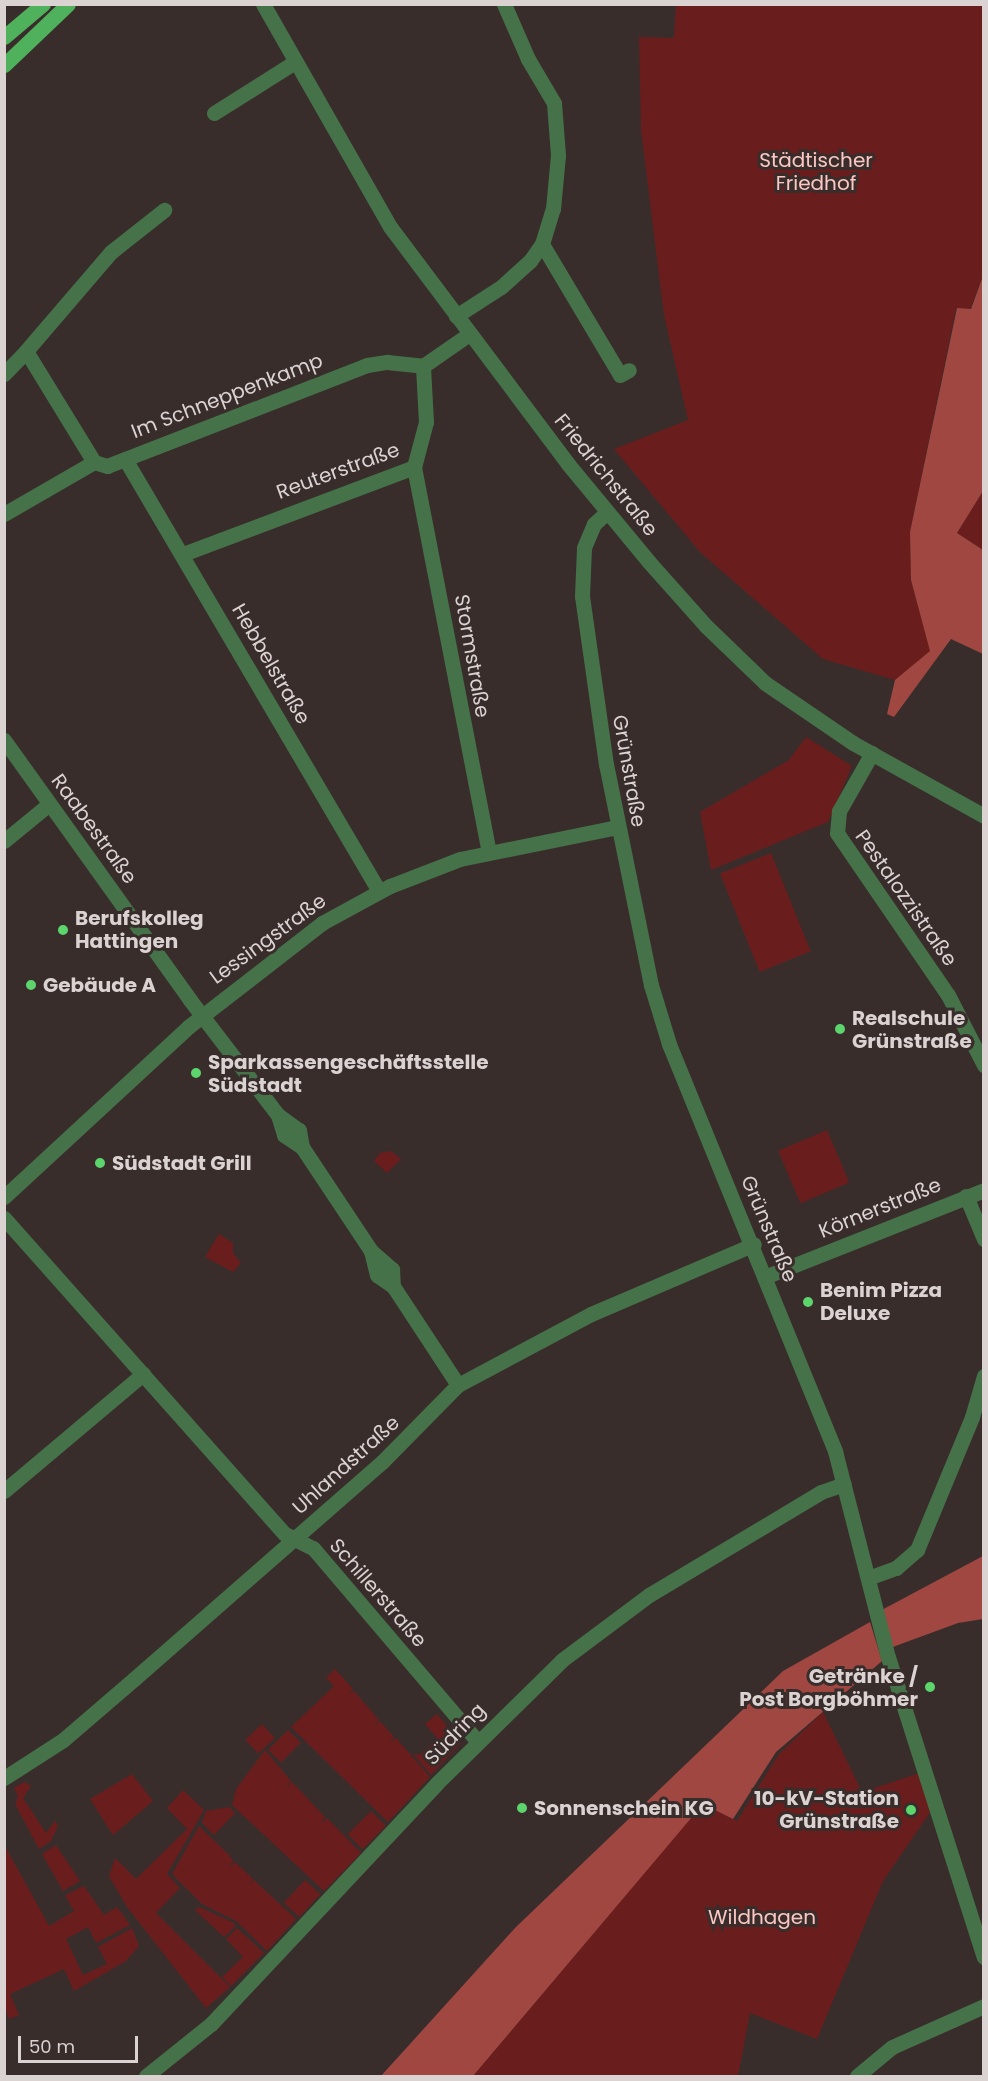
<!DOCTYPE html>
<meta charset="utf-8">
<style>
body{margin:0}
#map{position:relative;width:988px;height:2081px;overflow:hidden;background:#392d2c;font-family:Poppins,sans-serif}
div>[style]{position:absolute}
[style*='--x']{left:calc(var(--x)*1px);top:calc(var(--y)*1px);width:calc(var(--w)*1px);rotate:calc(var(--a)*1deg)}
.green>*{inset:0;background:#691e1d;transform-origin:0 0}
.forest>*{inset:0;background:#a04742}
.minor>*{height:15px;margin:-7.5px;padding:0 7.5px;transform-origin:7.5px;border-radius:7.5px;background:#457249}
.major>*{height:15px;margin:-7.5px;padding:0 7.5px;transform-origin:7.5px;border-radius:7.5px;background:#4fb15c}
.dots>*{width:16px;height:16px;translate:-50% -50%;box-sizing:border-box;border:3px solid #392d2c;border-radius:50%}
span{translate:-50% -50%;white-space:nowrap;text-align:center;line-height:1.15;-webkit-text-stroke:6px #392d2c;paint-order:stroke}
.park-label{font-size:20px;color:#fbc7c2}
.street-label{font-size:20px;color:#dbd3d2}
.poi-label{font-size:20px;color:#dbd3d2;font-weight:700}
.left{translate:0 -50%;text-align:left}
.right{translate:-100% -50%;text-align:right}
.frame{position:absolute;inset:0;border:6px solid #dbd3d2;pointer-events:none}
.scale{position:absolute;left:18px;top:2036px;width:120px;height:27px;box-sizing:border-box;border:3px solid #dbd3d2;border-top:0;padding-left:8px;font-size:18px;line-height:21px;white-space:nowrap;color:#dbd3d2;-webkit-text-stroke:4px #392d2c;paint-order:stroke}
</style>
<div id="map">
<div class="green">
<div style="clip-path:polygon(676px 5px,983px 5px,983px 276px,970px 309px,956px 308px,910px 532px,911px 580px,931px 651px,895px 680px,823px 659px,700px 552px,614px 449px,688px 420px,664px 315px,641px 130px,639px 37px,674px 38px)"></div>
<div style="clip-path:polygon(983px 491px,983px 550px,957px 533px)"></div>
<div style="clip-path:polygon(806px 737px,852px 766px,828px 822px,711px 870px,700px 812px,789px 760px)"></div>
<div style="left:771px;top:853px;width:106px;height:55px;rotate:68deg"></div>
<div style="left:827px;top:1130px;width:57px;height:53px;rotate:67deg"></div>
<div style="clip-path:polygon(391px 1151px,401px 1159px,387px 1173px,374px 1161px,380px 1153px)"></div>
<div style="clip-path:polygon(219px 1234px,233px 1243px,233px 1253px,241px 1263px,233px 1272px,205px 1257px)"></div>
<div style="clip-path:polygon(335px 1669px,353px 1689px,349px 1694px,354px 1691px,379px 1720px,373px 1726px,380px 1721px,394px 1737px,389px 1743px,396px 1738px,430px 1777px,388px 1822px,291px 1727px,334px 1686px,326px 1678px)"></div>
<div style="clip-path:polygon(823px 1712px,862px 1792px,920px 1773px,931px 1811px,883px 1881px,817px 2039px,750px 2013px,738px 2076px,473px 2076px,703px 1803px,737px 1821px,779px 1754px)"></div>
<div style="clip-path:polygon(437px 1714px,461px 1743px,431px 1775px,413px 1754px,419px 1755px,438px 1739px,425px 1724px)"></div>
<div style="left:262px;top:1724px;width:19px;height:23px;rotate:47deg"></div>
<div style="left:288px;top:1730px;width:18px;height:28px;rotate:45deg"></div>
<div style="clip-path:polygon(265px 1750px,291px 1781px,285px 1788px,292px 1782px,325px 1817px,320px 1824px,327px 1818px,361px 1853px,324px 1891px,232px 1805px,236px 1789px)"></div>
<div style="clip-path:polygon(132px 1774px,153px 1801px,113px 1835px,90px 1799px)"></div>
<div style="clip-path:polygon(24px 1782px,31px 1786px,23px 1798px,46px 1833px,55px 1821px,58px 1826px,51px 1841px,39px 1849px,15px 1804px,18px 1796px,14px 1788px)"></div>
<div style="clip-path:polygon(183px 1790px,204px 1810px,167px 1874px,180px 1888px,156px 1913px,230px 1987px,206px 2008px,127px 1907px,109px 1876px,115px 1858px,136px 1879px,187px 1829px,167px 1808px)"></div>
<div style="clip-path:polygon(229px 1807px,235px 1813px,214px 1835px,202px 1823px,206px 1811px)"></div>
<div style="left:371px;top:1811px;width:21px;height:33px;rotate:45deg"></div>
<div style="clip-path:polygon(199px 1826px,229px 1855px,233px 1861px,229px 1867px,235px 1862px,253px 1879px,249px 1885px,254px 1880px,296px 1919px,267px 1951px,236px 1921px,202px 1904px,172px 1874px)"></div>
<div style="clip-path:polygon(56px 1845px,80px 1881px,63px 1891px,42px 1854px)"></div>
<div style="clip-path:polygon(5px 1846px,49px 1926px,74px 1911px,65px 1895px,84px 1886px,104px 1915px,117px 1907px,130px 1925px,96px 1943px,88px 1927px,66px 1939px,83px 1975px,107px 1964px,98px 1947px,132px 1928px,139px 1946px,126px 1961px,74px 1991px,64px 1969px,10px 1994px,19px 2015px,9px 2019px,4px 2007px)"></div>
<div style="left:305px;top:1880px;width:21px;height:31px;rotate:43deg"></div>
<div style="clip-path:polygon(199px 1907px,232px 1922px,236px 1926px,224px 1937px,195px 1910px)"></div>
<div style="clip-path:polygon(237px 1928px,264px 1953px,231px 1986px,222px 1977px,243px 1957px,226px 1939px)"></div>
</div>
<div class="forest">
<div style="clip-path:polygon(983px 276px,983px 491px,957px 533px,983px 550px,983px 654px,951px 639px,894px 717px,887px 714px,895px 680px,930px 651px,911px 580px,910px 532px,957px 308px,971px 309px)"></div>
<div style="clip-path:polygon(983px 1556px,983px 1619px,958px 1623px,890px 1648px,878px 1612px)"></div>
<div style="clip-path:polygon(870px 1622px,882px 1661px,776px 1752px,733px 1819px,703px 1804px,473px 2076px,381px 2076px,515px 1928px,783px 1671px)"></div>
</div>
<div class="minor">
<div style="--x:263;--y:4;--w:258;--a:60.3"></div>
<div style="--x:391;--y:228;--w:295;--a:53.1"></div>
<div style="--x:568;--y:464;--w:127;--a:50.4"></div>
<div style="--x:649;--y:562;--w:86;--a:48.3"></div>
<div style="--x:706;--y:626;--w:82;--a:44"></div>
<div style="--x:765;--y:683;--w:107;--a:34.3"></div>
<div style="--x:853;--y:743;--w:150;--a:29.1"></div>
<div style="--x:214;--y:113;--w:93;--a:-32.3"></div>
<div style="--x:542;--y:244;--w:152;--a:59.2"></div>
<div style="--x:620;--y:375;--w:10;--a:-29"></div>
<div style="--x:456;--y:316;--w:54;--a:-32.8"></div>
<div style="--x:501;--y:287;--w:39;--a:-42"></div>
<div style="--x:530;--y:261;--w:21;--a:-55"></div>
<div style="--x:542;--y:244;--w:37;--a:-73"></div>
<div style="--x:553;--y:209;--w:54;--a:-84.7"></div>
<div style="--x:558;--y:155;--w:52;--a:-94.4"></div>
<div style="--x:554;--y:103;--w:51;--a:-120.6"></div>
<div style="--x:528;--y:59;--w:60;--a:-113.6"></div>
<div style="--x:4;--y:374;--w:32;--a:-46"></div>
<div style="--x:125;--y:459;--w:501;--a:59.55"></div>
<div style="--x:94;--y:462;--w:130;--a:-121.5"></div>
<div style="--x:26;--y:351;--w:130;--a:-49.4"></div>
<div style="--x:111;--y:252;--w:68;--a:-38.4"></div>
<div style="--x:414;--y:467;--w:392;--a:79"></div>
<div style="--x:607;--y:512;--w:18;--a:137"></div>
<div style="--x:594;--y:524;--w:26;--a:113"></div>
<div style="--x:584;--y:548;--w:48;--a:92.4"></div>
<div style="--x:582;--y:596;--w:170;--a:81.9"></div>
<div style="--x:606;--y:764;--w:226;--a:78.5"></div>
<div style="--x:651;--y:985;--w:62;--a:73"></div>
<div style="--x:669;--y:1044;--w:440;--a:67.8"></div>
<div style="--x:835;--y:1451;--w:213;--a:75.6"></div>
<div style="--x:888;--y:1657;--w:315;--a:72.3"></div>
<div style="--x:4;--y:514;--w:104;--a:-30"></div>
<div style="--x:94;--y:462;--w:14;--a:17"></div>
<div style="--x:107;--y:466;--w:279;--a:-21.2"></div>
<div style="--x:367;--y:365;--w:20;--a:-9"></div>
<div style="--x:387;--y:362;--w:36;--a:6"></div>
<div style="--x:423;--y:366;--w:56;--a:-34.8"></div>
<div style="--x:183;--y:554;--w:247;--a:-20.6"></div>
<div style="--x:414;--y:467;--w:47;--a:-75.1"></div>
<div style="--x:426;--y:422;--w:56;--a:-93.1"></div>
<div style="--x:4;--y:740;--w:320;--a:54.4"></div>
<div style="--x:190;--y:1000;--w:145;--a:52.6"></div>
<div style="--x:278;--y:1115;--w:26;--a:36"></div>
<div style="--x:299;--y:1130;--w:17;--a:80"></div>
<div style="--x:302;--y:1147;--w:125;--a:56.4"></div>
<div style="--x:371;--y:1251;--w:28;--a:41"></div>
<div style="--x:392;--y:1269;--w:17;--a:87"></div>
<div style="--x:872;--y:753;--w:67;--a:119.6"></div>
<div style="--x:839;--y:811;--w:22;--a:95"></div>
<div style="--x:837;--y:833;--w:196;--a:55.6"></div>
<div style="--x:948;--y:995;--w:79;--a:62.8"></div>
<div style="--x:4;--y:841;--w:58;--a:-39.4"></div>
<div style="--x:278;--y:1115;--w:21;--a:73"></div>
<div style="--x:284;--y:1135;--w:22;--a:34"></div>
<div style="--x:966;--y:1196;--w:47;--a:67.3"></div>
<div style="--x:4;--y:1197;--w:251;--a:-42.7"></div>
<div style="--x:188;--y:1027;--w:170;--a:-37.8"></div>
<div style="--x:322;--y:923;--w:77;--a:-28.6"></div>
<div style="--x:390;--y:886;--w:75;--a:-21.1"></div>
<div style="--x:460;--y:859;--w:160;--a:-11.5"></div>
<div style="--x:4;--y:1218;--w:423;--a:48.4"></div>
<div style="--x:285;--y:1534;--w:31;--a:27"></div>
<div style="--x:313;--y:1548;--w:253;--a:49.6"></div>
<div style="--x:371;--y:1251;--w:25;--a:76"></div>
<div style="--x:377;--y:1275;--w:19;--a:35"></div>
<div style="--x:393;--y:1286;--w:118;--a:56.7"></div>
<div style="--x:767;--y:1276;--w:233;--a:-21.6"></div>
<div style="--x:4;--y:1491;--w:182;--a:-40.1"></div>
<div style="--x:868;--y:1578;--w:30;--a:-20"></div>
<div style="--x:896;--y:1568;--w:28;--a:-41"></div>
<div style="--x:917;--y:1550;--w:144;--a:-67.5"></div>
<div style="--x:972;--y:1417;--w:43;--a:-73.7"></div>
<div style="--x:4;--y:1778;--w:70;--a:-32.8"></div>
<div style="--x:63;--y:1740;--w:94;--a:-40.7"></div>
<div style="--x:134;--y:1679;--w:330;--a:-41.2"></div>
<div style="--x:382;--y:1462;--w:108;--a:-45.4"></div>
<div style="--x:458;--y:1385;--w:151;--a:-28.1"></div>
<div style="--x:591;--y:1314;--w:177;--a:-23.2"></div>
<div style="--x:146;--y:2076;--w:83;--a:-38.7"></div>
<div style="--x:211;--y:2024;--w:330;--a:-46.8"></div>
<div style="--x:437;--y:1783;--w:175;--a:-44.5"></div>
<div style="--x:562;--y:1660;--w:109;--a:-36.8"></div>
<div style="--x:649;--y:1595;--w:200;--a:-30.9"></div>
<div style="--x:821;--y:1492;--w:24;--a:-19"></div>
<div style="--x:857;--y:2076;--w:45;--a:-39.6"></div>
<div style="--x:892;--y:2047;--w:101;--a:-24"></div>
</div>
<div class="major">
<div style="--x:4;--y:37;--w:51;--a:-40.2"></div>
<div style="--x:4;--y:65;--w:88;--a:-43.6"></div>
</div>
<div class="dots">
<div style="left:63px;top:930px;background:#5cd56d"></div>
<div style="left:31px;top:985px;background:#5cd56d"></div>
<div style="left:840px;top:1029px;background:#5cd56d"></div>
<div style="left:196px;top:1073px;background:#5cd56d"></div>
<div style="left:100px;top:1163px;background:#5cd56d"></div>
<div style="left:808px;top:1302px;background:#5cd56d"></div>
<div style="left:930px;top:1687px;background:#5cd56d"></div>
<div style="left:522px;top:1808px;background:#5cd56d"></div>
<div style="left:911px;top:1810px;background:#5cd56d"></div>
</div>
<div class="park-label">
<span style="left:816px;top:172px">Städtischer<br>Friedhof</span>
<span style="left:762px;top:1917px">Wildhagen</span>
</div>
<div class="street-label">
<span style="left:227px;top:396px;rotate:-21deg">Im Schneppenkamp</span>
<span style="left:338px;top:471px;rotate:-20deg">Reuterstraße</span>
<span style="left:606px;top:475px;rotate:51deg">Friedrichstraße</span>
<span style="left:472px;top:656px;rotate:80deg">Stormstraße</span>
<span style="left:271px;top:664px;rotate:60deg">Hebbelstraße</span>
<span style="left:629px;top:771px;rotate:80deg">Grünstraße</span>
<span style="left:94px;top:829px;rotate:54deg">Raabestraße</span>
<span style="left:906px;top:898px;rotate:55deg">Pestalozzistraße</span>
<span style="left:268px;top:939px;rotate:-36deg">Lessingstraße</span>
<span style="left:880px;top:1208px;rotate:-22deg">Körnerstraße</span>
<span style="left:769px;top:1229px;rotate:67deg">Grünstraße</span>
<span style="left:346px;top:1465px;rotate:-42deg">Uhlandstraße</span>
<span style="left:378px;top:1593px;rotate:49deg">Schillerstraße</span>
<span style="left:455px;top:1734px;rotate:-46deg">Südring</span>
</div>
<div class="poi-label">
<span class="left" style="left:75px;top:930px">Berufskolleg<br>Hattingen</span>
<span class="left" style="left:43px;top:985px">Gebäude A</span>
<span class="left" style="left:852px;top:1030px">Realschule<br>Grünstraße</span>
<span class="left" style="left:208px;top:1074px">Sparkassengeschäftsstelle<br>Südstadt</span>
<span class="left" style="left:112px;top:1163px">Südstadt Grill</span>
<span class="left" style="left:820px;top:1302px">Benim Pizza<br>Deluxe</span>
<span class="right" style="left:918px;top:1688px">Getränke /<br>Post Borgböhmer</span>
<span class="right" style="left:899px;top:1810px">10-kV-Station<br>Grünstraße</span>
<span class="left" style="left:534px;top:1808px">Sonnenschein KG</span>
</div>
<div class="frame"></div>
<div class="scale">50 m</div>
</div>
